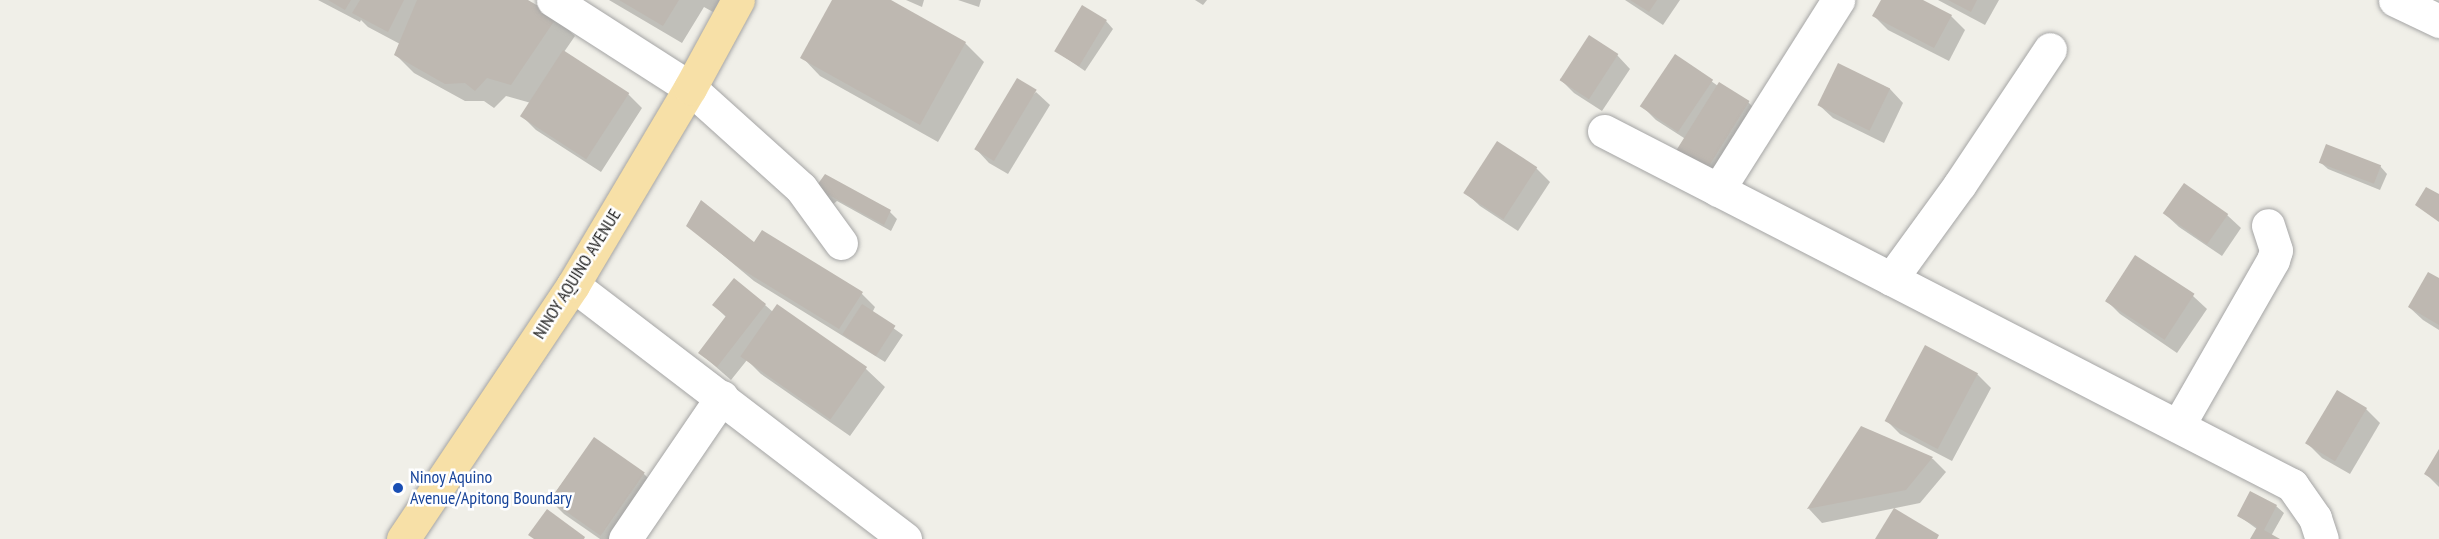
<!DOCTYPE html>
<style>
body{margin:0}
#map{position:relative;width:2439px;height:539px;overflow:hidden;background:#f0efe8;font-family:"PT Sans Narrow",sans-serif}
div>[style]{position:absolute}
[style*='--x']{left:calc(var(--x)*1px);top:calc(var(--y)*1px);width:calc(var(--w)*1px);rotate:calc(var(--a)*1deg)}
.shadow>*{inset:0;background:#0003}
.building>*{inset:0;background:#beb8b1;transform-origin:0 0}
.roads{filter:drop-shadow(0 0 2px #a5a5a5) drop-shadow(0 0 2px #a5a5a5)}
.minor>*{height:33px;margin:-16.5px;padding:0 16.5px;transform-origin:16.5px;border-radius:16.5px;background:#fff}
.major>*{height:33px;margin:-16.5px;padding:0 16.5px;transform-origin:16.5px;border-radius:16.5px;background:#f7e0a7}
.dots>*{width:16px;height:16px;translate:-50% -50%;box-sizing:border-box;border:3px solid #fff;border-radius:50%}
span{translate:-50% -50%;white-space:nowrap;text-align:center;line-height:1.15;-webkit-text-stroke:5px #fff;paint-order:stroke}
.street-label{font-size:18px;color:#212121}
.transit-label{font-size:18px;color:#164399}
.left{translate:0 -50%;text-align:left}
</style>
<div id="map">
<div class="shadow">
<div style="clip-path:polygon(318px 0,525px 0,556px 18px,575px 36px,564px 52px,628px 94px,642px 108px,601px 172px,536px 130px,522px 116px,531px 103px,506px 96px,494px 108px,484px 101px,465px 101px,414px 73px,396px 55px,400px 44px,368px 27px,361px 20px,360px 22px)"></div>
<div style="clip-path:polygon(609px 0,735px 0,724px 18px,704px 7px,682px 43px)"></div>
<div style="clip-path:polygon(834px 0,888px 0,965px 43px,984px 62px,938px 142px,820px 76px,802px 57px)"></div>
<div style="clip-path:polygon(906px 0,924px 0,922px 7px)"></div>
<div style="clip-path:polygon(958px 0,981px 0,979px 7px)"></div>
<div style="clip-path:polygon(1195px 0,1207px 0,1203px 5px)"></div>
<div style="clip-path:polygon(1625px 0,1680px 0,1663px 25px)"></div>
<div style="clip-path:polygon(1883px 0,1920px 0,1951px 16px,1965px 30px,1949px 61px,1888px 30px,1874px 16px)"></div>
<div style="clip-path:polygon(1938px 0,1999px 0,1985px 25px)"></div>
<div style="clip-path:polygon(1106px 21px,1113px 29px,1085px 71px,1056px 51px)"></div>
<div style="clip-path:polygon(1617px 55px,1630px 69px,1602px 111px,1574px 93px,1560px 79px)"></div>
<div style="clip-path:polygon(1676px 56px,1718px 86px,1719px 84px,1748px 102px,1762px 116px,1720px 183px,1684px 138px,1656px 120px,1642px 106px)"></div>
<div style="clip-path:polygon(1839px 65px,1890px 89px,1903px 103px,1884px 143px,1833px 118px,1819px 105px)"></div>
<div style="clip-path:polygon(1036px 92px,1050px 105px,1008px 174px,989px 163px,976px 149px)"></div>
<div style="clip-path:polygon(2320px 162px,2380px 166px,2387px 174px,2380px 190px,2328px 169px)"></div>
<div style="clip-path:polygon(1536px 168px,1550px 182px,1518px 231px,1480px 206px,1466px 193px)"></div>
<div style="clip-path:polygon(815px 191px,890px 212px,897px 219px,891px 231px,837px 201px,831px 206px)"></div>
<div style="clip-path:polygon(2165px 214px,2227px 215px,2241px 228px,2222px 256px,2179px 227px)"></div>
<div style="clip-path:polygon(688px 226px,755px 244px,862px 294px,875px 307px,872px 313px,903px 335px,885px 362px,754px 281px)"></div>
<div style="clip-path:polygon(2136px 257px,2193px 296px,2207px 309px,2177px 353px,2120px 314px,2106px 300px)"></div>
<div style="clip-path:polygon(2439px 280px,2439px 330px,2423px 320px,2409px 307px)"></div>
<div style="clip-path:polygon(714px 305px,765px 305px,773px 312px,777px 307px,866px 369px,885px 387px,850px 436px,761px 374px,747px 360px,731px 380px,700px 353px,727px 318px)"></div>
<div style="clip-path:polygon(1977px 374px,1991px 388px,1952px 461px,1900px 434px,1886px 420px)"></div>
<div style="clip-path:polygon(2366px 409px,2380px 423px,2350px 474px,2322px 458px,2308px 444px)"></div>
<div style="clip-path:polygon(1861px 428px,1933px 459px,1946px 472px,1920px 503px,1822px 523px,1809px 509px)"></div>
<div style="clip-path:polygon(594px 439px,644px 474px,658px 488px,621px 539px,600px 539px,564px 514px,550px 500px)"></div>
<div style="clip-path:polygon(2439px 452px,2439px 487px,2426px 474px)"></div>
<div style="clip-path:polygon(2276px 506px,2284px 513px,2271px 536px,2276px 539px,2252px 539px,2257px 529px,2239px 516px)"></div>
</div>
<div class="building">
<div style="clip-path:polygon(328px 0,351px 0,345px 10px)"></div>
<div style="clip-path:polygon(360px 0,404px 0,388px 32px,352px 13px)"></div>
<div style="clip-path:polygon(417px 0,528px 0,557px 17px,511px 85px,487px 78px,475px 91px,465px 83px,445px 84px,394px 55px)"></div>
<div style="clip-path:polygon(619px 0,679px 0,663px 26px)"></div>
<div style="clip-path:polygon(832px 0,891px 0,966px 42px,920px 125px,800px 58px)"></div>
<div style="clip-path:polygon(1630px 0,1657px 0,1649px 12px)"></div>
<div style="clip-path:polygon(1881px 0,1923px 0,1952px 15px,1934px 48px,1872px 16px)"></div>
<div style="clip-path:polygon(1948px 0,1977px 0,1971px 12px)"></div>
<div style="left:1082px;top:5px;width:29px;height:54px;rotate:31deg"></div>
<div style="left:1589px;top:35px;width:35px;height:54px;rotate:33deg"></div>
<div style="left:563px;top:50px;width:79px;height:79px;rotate:33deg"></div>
<div style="left:1675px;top:54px;width:46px;height:63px;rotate:34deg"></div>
<div style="left:1838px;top:63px;width:58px;height:47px;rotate:26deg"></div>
<div style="left:1017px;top:78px;width:23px;height:83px;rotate:31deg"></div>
<div style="left:1719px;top:82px;width:36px;height:82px;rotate:32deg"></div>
<div style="left:1497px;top:141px;width:48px;height:62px;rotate:33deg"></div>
<div style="left:2326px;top:144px;width:59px;height:20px;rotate:21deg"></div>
<div style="clip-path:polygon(825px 174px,891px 210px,884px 225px,829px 195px,823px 200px,813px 191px)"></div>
<div style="left:2184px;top:183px;width:54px;height:37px;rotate:35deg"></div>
<div style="clip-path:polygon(2426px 187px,2439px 194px,2439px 222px,2415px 205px)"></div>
<div style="clip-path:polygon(701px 200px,754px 242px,762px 230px,863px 292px,839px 329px,738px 267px,686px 226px)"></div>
<div style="left:2135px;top:255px;width:71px;height:55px;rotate:33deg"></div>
<div style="clip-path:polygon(2428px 272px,2439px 278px,2439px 325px,2408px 307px)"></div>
<div style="clip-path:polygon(734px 278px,766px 304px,717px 367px,698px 353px,726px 316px,712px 305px)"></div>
<div style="left:777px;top:304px;width:110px;height:64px;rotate:35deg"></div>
<div style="left:862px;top:304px;width:40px;height:36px;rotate:33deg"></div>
<div style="left:1925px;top:345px;width:60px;height:86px;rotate:28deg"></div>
<div style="left:2337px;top:390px;width:35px;height:62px;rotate:31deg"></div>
<div style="clip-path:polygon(1861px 426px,1933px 457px,1906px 490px,1807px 509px)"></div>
<div style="left:594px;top:437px;width:62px;height:77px;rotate:35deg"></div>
<div style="clip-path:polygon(2439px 449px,2439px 483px,2424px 474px)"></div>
<div style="clip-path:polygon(2250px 491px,2277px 505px,2264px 530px,2280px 539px,2250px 539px,2257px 527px,2237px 516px)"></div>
<div style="clip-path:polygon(1894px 508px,1939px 535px,1937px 539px,1875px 539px)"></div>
<div style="clip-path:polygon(547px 509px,585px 537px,584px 539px,534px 539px,528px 535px)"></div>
</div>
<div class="roads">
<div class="minor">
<div style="--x:553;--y:0;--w:163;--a:32.7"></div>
<div style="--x:690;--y:88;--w:149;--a:42"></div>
<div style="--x:801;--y:188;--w:68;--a:54"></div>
<div style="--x:2395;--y:0;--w:49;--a:25.5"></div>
<div style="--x:1604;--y:131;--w:774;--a:27.23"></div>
<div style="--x:2292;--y:485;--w:40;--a:55.1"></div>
<div style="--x:2315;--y:518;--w:22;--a:72"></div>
<div style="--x:1718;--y:190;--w:225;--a:-57.7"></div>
<div style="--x:1891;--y:279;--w:117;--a:-54"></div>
<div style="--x:1960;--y:184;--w:162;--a:-56.3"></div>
<div style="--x:573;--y:285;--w:418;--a:37.4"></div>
<div style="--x:2178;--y:426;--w:191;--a:-60.2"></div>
<div style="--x:2273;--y:260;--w:10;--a:-73"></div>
<div style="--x:2276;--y:250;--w:26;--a:-108"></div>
<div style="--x:625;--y:539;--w:172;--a:-55.7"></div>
</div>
<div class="major">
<div style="--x:403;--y:539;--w:306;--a:-56.2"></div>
<div style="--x:573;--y:285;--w:229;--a:-59.3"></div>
<div style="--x:690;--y:88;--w:100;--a:-61.4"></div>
</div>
</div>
<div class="dots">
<div style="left:398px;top:488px;background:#1a4fb4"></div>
</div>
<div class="street-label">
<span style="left:577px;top:274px;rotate:-58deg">NINOY AQUINO AVENUE</span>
</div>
<div class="transit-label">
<span class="left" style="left:410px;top:488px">Ninoy Aquino<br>Avenue/Apitong Boundary</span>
</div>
</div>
